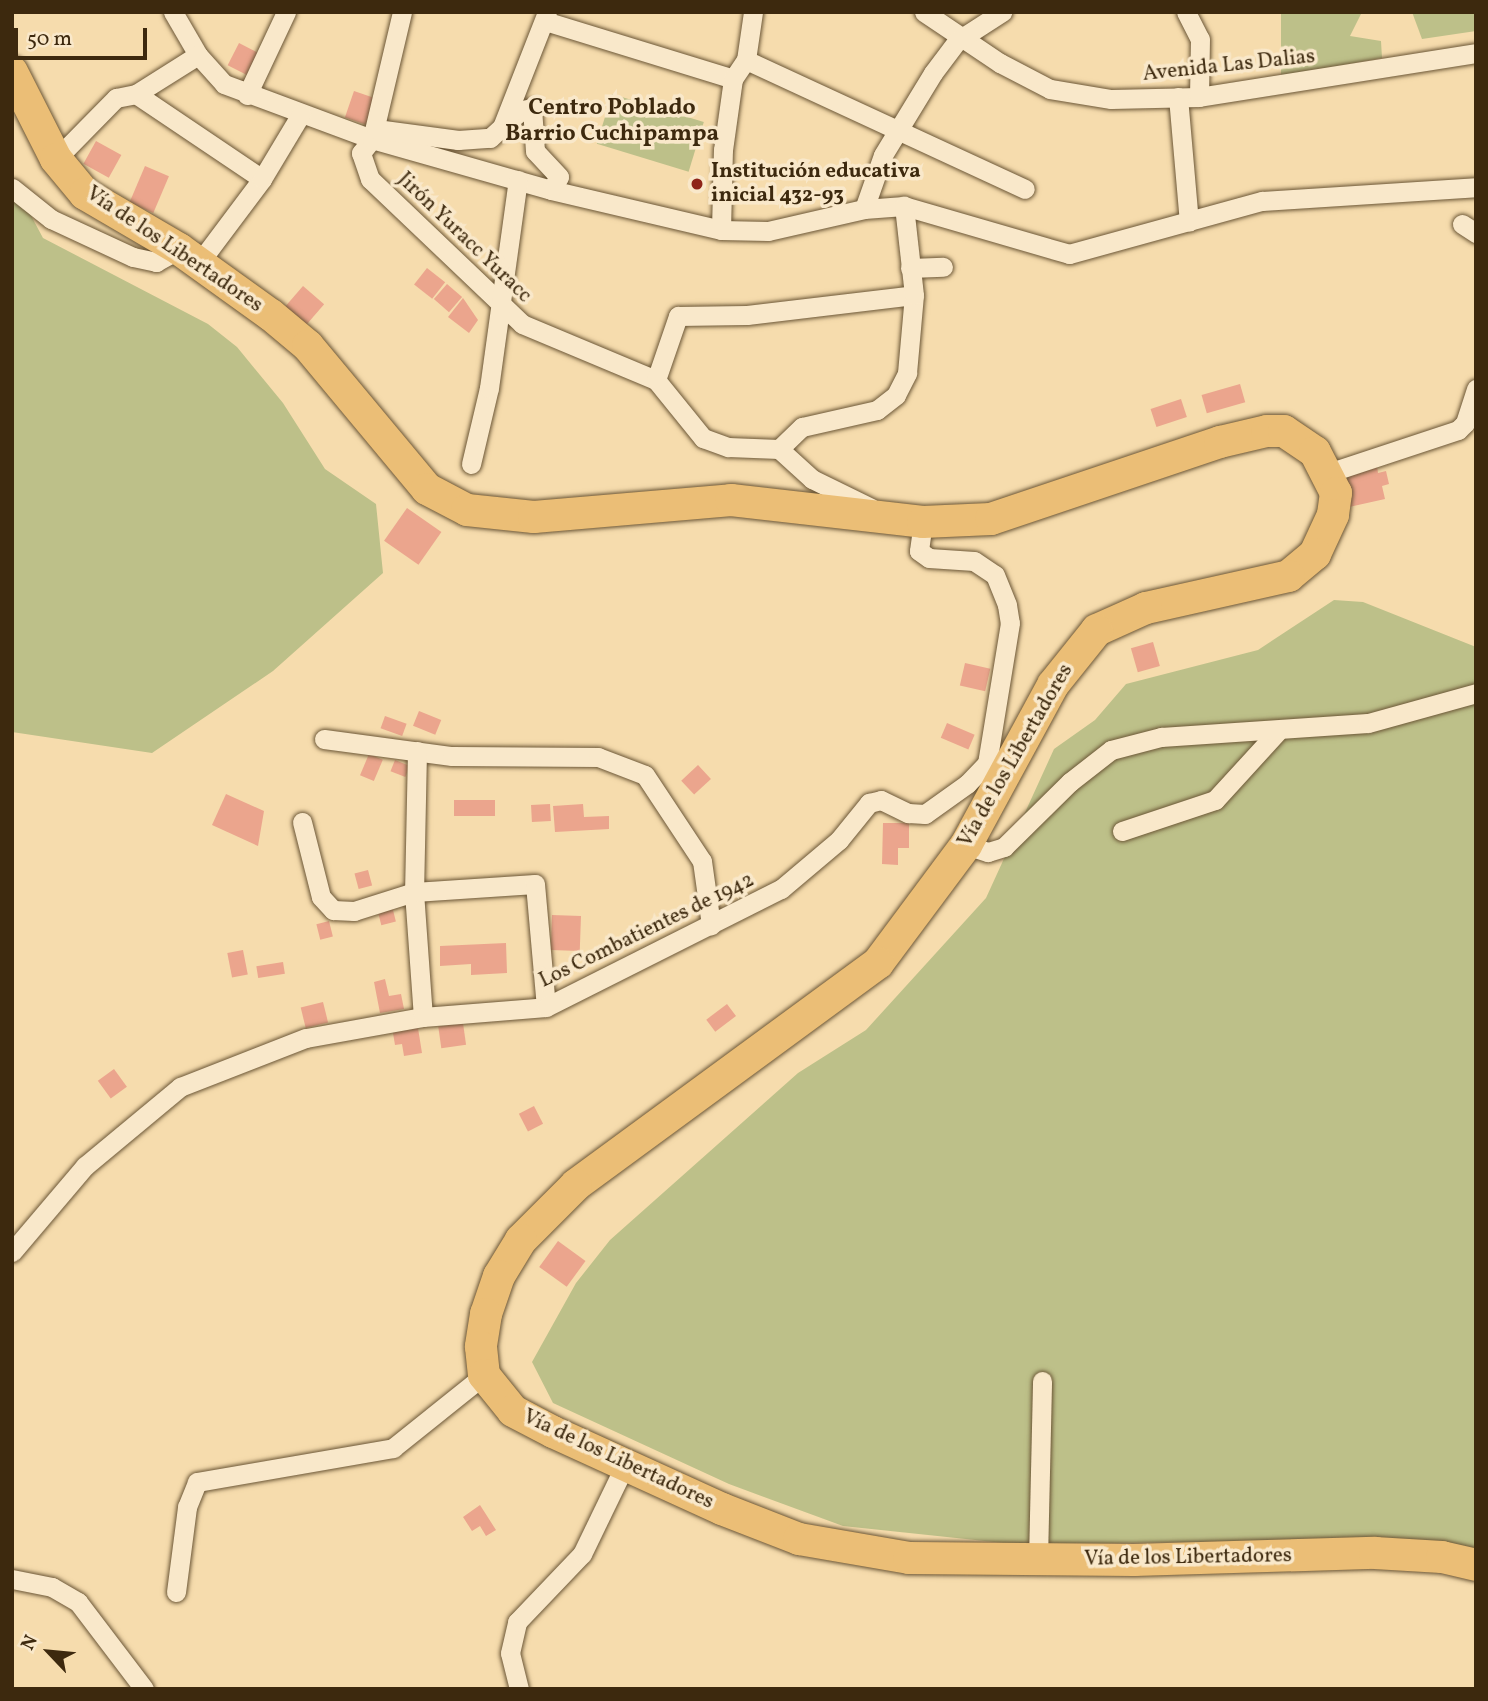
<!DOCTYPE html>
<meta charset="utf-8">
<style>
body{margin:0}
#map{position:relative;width:1488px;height:1701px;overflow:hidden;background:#f6dcad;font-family:Vollkorn,serif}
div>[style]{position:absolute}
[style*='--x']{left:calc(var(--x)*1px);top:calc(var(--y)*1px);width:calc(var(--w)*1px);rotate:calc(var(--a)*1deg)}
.green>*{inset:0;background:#bdc089;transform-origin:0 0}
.building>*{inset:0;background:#eba58d;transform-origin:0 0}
.roads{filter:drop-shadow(0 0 2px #6b5636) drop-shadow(0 0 2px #6b5636)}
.minor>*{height:19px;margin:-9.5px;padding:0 9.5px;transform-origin:9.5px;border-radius:9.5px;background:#f9e8ca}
.trunk>*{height:32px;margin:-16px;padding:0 16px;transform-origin:16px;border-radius:16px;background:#ebbe76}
.dots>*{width:19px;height:19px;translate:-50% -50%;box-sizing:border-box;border:4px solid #f9e8ca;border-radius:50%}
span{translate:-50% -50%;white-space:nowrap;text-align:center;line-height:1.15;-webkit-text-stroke:7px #f9e8ca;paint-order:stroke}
.street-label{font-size:21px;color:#3d290e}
.poi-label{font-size:21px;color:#3d290e;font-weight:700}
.left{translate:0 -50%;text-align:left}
.neighbourhood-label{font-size:23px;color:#3d290e;font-weight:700}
.frame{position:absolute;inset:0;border:14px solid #3d290e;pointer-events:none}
.north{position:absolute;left:14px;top:1617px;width:70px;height:70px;-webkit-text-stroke:5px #f9e8ca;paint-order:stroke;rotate:296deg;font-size:19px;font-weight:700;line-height:28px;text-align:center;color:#3d290e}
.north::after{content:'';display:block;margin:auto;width:24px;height:32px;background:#3d290e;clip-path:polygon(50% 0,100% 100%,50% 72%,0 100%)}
.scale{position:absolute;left:14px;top:28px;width:133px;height:32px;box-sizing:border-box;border:4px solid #3d290e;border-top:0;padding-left:9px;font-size:21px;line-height:24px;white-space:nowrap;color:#3d290e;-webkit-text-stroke:5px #f9e8ca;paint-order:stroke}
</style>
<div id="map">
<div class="green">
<div style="clip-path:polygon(1281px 12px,1362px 12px,1350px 36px,1381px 41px,1382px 58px,1281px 76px)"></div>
<div style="clip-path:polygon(1412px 12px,1476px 12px,1476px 31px,1422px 39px)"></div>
<div style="left:612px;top:94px;width:96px;height:52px;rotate:17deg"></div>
<div style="clip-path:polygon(12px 180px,43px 238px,208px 324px,237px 347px,283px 403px,325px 469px,376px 504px,383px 573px,273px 671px,152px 753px,12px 732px)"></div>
<div style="clip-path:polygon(1334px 600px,1363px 602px,1476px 647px,1476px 1550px,1399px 1540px,1013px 1544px,843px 1526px,729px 1484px,553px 1403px,532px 1362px,576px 1283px,610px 1240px,798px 1073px,866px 1030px,986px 898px,1054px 749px,1095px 720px,1126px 684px,1258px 650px)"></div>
</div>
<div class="building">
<div style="left:239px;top:43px;width:25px;height:25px;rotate:27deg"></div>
<div style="left:354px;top:91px;width:24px;height:28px;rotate:19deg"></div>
<div style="left:96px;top:141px;width:29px;height:26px;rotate:29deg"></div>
<div style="left:145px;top:166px;width:26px;height:40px;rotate:23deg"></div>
<div style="left:427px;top:268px;width:23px;height:21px;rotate:38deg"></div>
<div style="left:447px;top:284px;width:20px;height:20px;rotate:41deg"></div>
<div style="left:303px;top:286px;width:28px;height:32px;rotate:41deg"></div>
<div style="clip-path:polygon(463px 298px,478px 320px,469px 333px,448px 317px)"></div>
<div style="left:1240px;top:384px;width:19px;height:40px;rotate:74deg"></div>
<div style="left:1181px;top:399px;width:19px;height:32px;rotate:72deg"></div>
<div style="clip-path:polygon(1377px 466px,1378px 473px,1386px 471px,1389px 484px,1382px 486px,1385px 499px,1349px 507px,1341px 474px)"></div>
<div style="left:407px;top:508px;width:42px;height:40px;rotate:35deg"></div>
<div style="left:1153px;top:642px;width:25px;height:23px;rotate:74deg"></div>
<div style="left:965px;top:663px;width:26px;height:23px;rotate:13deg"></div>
<div style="left:419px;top:711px;width:24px;height:16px;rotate:22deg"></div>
<div style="left:385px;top:716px;width:23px;height:13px;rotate:20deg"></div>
<div style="left:947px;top:723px;width:30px;height:16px;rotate:23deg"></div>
<div style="left:369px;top:754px;width:15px;height:23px;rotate:23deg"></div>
<div style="left:395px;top:760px;width:16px;height:12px;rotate:22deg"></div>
<div style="left:698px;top:765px;width:19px;height:23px;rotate:47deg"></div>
<div style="clip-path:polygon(226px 794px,264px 811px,258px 846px,212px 825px)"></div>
<div style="left:495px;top:800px;width:16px;height:41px;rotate:90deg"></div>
<div style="left:550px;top:804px;width:17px;height:19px;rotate:87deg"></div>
<div style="clip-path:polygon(583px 804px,584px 817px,609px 816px,609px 829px,555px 832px,553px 806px)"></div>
<div style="clip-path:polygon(883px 823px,909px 823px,909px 848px,898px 848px,898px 865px,882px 864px)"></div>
<div style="left:368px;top:870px;width:16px;height:14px;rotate:75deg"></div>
<div style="left:392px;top:906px;width:16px;height:15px;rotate:76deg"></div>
<div style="left:552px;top:915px;width:29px;height:35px;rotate:2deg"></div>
<div style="left:329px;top:921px;width:16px;height:13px;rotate:76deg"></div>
<div style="clip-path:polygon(506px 943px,507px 973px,471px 975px,471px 964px,440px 966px,440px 946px)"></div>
<div style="left:243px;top:950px;width:25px;height:16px;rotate:79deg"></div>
<div style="left:283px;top:962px;width:12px;height:27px;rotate:81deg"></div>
<div style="clip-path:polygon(385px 979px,389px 996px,401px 994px,404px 1009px,380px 1013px,374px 982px)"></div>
<div style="left:323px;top:1002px;width:21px;height:23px;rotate:76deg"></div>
<div style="left:727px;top:1004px;width:15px;height:26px;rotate:53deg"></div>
<div style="clip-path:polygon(417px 1022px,422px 1053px,404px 1056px,402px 1044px,395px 1045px,392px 1027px)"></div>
<div style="left:463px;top:1023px;width:22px;height:25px;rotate:82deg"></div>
<div style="left:114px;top:1069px;width:22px;height:20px;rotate:54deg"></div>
<div style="left:534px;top:1106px;width:20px;height:17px;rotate:63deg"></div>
<div style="left:558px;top:1241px;width:34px;height:32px;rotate:36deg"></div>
<div style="clip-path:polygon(480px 1505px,496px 1530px,486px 1536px,480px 1526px,472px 1531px,463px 1517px)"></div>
</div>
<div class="roads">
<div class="minor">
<div style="--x:173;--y:12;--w:50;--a:59.8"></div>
<div style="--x:198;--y:55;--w:39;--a:48"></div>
<div style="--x:224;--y:84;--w:158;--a:20.4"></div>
<div style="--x:372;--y:139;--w:18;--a:128"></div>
<div style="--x:361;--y:153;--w:28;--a:71"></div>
<div style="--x:370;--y:179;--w:210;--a:43.6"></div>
<div style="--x:522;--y:324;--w:145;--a:22.7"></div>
<div style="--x:656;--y:380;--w:75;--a:51"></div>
<div style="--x:703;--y:438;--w:27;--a:20"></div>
<div style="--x:728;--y:447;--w:51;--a:2.2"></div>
<div style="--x:779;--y:449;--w:45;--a:42.3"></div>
<div style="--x:812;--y:479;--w:66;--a:26.2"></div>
<div style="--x:402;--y:12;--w:130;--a:103.3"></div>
<div style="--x:372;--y:139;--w:186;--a:15.9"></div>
<div style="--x:551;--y:190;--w:175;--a:13.2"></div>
<div style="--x:721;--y:230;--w:47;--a:1.2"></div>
<div style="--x:768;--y:231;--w:98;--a:-12.9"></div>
<div style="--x:864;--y:209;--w:40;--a:-4.3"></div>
<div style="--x:904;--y:206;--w:172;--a:16.2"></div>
<div style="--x:1069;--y:254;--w:200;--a:-15.4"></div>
<div style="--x:1262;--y:201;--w:214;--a:-3.7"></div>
<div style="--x:924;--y:12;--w:92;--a:33.9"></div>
<div style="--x:1000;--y:63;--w:56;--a:27.5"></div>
<div style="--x:1050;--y:89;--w:62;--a:9.3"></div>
<div style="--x:1111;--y:99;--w:88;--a:-1.3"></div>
<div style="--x:1199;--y:97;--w:280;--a:-9"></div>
<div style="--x:1186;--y:12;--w:30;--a:63"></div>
<div style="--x:1200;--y:39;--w:58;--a:91"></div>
<div style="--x:545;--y:21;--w:197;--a:17.1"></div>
<div style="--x:746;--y:60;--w:307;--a:24.8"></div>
<div style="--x:136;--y:94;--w:152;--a:34"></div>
<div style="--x:247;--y:95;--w:92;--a:-64.8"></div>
<div style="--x:1178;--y:97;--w:125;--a:85"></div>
<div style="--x:504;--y:125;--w:23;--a:-40"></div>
<div style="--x:522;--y:110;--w:10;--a:-11"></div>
<div style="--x:532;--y:108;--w:43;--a:86"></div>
<div style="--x:535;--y:151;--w:35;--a:47"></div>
<div style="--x:559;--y:177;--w:15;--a:122"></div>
<div style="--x:376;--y:129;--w:83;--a:7.6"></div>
<div style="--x:458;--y:140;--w:32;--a:-4"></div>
<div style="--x:490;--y:138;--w:16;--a:-43"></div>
<div style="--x:502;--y:127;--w:123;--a:-68.6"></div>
<div style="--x:56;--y:159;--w:86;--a:-45.5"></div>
<div style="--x:116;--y:98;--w:20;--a:-11"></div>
<div style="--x:136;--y:94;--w:73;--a:-32.2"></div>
<div style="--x:12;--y:188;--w:50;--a:38.5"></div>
<div style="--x:51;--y:219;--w:90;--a:24.9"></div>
<div style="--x:133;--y:257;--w:24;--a:12"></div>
<div style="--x:156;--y:262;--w:26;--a:-29"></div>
<div style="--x:864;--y:209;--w:57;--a:-70.6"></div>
<div style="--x:883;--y:155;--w:96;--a:-58.6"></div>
<div style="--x:933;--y:73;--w:40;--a:-53"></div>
<div style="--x:957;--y:41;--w:54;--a:-32.8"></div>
<div style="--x:1462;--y:224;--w:17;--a:33"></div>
<div style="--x:721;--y:230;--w:80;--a:-88.6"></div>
<div style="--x:723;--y:150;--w:72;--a:-82"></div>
<div style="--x:733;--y:79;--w:23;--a:-56"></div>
<div style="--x:746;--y:60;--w:49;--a:-81.7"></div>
<div style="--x:199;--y:263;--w:105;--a:-53.1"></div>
<div style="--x:262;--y:179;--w:76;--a:-59"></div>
<div style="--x:910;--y:268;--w:33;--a:-2"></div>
<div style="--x:656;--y:380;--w:68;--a:-71"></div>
<div style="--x:678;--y:316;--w:69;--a:-0.8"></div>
<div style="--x:747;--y:315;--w:168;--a:-6.8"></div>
<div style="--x:779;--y:449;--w:32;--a:-44"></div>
<div style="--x:802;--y:427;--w:77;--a:-12.8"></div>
<div style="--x:877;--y:410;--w:24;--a:-38"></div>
<div style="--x:896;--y:395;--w:25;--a:-63"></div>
<div style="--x:907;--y:373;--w:78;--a:-84.9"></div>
<div style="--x:914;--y:295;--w:90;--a:-96.4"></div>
<div style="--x:471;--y:464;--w:78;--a:-76.7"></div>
<div style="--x:489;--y:388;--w:210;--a:-82.1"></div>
<div style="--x:1328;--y:473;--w:137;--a:-18.3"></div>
<div style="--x:1458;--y:430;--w:10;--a:-45"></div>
<div style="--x:1465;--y:423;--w:36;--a:-72"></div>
<div style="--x:923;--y:522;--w:29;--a:98"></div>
<div style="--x:919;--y:551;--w:12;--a:35"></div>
<div style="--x:929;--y:558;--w:45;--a:3.8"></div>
<div style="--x:974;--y:561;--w:25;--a:34"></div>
<div style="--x:995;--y:575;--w:32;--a:68"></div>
<div style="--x:1007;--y:605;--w:18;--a:81"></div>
<div style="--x:1010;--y:623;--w:142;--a:99.3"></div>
<div style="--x:987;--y:763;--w:12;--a:70"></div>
<div style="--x:324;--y:739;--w:129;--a:7.6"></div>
<div style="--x:452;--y:756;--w:146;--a:0.4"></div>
<div style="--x:598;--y:757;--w:50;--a:21"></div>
<div style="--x:645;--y:775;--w:103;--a:56.5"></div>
<div style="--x:702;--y:861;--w:65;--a:82"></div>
<div style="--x:417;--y:751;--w:141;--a:91.2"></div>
<div style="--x:414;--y:892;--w:125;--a:85.9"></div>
<div style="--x:302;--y:822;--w:77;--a:75.8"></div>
<div style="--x:321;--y:897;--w:18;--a:47"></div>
<div style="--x:333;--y:910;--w:21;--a:3"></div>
<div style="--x:354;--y:911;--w:63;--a:-17.6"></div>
<div style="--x:414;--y:892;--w:121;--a:-3.8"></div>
<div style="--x:535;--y:884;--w:123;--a:84.9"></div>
<div style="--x:1122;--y:831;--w:98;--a:-18.4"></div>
<div style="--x:1215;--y:800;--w:92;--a:-47.6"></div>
<div style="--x:966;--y:845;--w:23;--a:18"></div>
<div style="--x:988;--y:852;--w:17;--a:-17"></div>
<div style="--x:1004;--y:847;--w:93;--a:-44.6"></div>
<div style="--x:1070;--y:782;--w:52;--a:-38"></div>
<div style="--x:1111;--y:750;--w:52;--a:-14.6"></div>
<div style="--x:1161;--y:737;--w:207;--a:-3.9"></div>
<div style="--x:1368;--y:723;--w:112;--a:-15.5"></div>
<div style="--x:12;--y:1252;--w:113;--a:-49.7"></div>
<div style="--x:85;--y:1166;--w:124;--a:-39.7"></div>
<div style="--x:180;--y:1087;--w:135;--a:-21.3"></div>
<div style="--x:306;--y:1038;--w:119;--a:-10.2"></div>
<div style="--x:423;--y:1017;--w:123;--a:-4.6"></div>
<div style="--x:546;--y:1007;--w:263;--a:-26.7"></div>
<div style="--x:781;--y:889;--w:76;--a:-40.2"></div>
<div style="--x:839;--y:840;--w:48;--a:-51"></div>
<div style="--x:869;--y:803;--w:12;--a:-14"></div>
<div style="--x:881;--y:800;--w:30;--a:26"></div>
<div style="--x:908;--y:813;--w:17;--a:3"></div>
<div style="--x:925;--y:814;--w:52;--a:-35.5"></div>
<div style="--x:967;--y:784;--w:29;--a:-46"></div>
<div style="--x:1038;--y:1560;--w:179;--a:-88.7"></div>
<div style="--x:12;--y:1579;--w:41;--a:11.3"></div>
<div style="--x:52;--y:1587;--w:30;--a:30"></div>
<div style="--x:78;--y:1602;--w:109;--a:52.8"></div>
<div style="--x:176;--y:1592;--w:86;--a:-82.6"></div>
<div style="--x:187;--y:1507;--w:27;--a:-68"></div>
<div style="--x:197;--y:1482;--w:199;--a:-9.8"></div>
<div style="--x:393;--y:1448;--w:117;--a:-38.7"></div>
<div style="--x:519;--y:1689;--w:37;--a:-104"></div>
<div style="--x:510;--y:1653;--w:32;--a:-77"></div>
<div style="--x:517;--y:1622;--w:94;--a:-46.3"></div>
<div style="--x:582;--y:1554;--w:99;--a:-64.2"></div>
</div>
<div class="trunk">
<div style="--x:12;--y:72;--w:97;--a:63.2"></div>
<div style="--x:56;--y:159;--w:45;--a:50.4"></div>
<div style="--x:85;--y:194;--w:109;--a:30.3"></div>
<div style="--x:179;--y:249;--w:113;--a:35.7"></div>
<div style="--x:271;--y:315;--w:48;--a:40"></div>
<div style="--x:308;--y:346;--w:186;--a:50.2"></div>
<div style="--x:427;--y:489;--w:45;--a:27.7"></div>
<div style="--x:467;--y:510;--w:67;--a:6"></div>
<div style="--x:534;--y:517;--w:198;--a:-4.9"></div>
<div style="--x:731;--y:500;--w:193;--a:6.5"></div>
<div style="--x:923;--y:522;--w:68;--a:-2.5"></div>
<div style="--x:991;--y:519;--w:242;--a:-18.6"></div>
<div style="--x:1220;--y:442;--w:48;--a:-13.2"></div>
<div style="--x:1267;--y:431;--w:17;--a:0"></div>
<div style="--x:1284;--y:431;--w:37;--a:34"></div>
<div style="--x:1315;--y:452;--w:46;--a:62.9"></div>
<div style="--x:1336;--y:493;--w:22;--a:98"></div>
<div style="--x:1333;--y:515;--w:43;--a:114.8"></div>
<div style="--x:1315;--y:554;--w:34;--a:140"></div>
<div style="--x:1289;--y:576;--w:147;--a:167.4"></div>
<div style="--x:1146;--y:608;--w:54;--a:155.8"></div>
<div style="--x:1097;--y:630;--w:70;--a:128.7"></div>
<div style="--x:1053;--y:685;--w:182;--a:118.5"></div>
<div style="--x:966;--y:845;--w:147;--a:126.7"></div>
<div style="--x:878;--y:963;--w:375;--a:143.7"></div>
<div style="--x:576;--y:1185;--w:78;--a:135"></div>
<div style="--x:521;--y:1240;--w:42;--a:121.4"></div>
<div style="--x:499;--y:1276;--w:40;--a:108.9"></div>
<div style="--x:486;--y:1314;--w:33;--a:99"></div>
<div style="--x:481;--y:1347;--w:28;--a:84"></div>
<div style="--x:484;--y:1375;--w:46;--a:51.1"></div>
<div style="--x:513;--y:1411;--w:45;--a:27.7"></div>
<div style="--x:553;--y:1432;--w:186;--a:24.5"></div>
<div style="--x:722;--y:1509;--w:83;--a:21.3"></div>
<div style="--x:799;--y:1539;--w:112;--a:9.8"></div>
<div style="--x:909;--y:1558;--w:225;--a:0.5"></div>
<div style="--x:1134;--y:1560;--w:241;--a:-1.7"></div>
<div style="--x:1375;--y:1553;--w:67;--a:3.4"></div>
<div style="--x:1442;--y:1557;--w:35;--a:13"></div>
</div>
</div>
<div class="dots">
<div style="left:697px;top:184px;background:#8f2418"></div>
</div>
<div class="street-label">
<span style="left:1229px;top:66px;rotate:-6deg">Avenida Las Dalias</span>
<span style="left:464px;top:238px;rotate:44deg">Jirón Yuracc Yuracc</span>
<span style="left:174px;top:250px;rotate:34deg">Vía de los Libertadores</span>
<span style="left:1016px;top:756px;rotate:-60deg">Vía de los Libertadores</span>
<span style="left:647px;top:931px;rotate:-26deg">Los Combatientes de 1942</span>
<span style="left:618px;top:1460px;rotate:25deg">Vía de los Libertadores</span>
<span style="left:1188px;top:1558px;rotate:-1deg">Vía de los Libertadores</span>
</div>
<div class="poi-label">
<span class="left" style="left:711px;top:184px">Institución educativa<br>inicial 432-93</span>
</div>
<div class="neighbourhood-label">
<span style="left:612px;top:121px">Centro Poblado<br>Barrio Cuchipampa</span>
</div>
<div class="frame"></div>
<div class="north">N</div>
<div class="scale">50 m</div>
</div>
